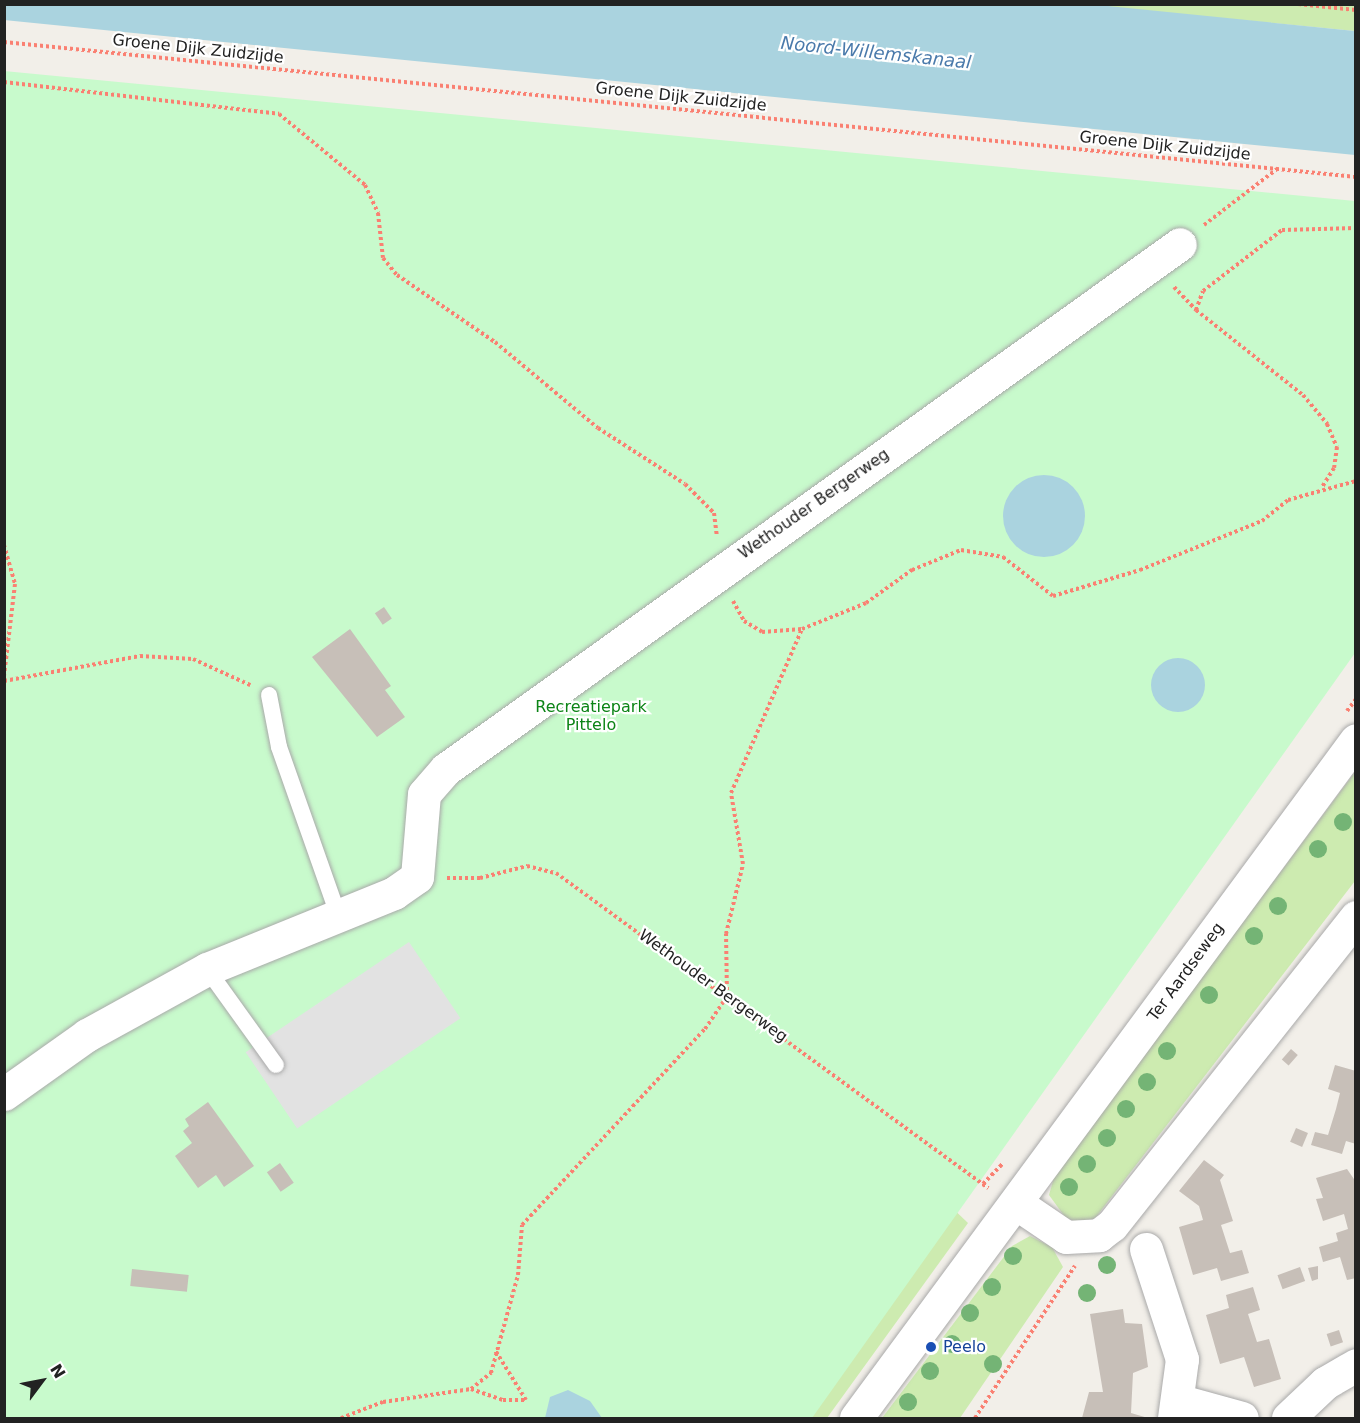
<!DOCTYPE html>
<style>
body{margin:0}
#map{position:relative;width:1360px;height:1423px;overflow:hidden;background:#f2efe9;font-family:"DejaVu Sans",sans-serif}
div>[style]{position:absolute}
[style*='--x']{left:calc(var(--x)*1px);top:calc(var(--y)*1px);width:calc(var(--w)*1px);rotate:calc(var(--a)*1deg)}
.grass>*{inset:0;background:#cdebb0}
.park>*{inset:0;background:#c8facc}
.parking>*{inset:0;background:#e2e2e2;transform-origin:0 0}
.water>*{inset:0;background:#aad3df}
.round{border-radius:50%}
.building>*{inset:0;background:#c7bfb8;transform-origin:0 0}
.path>*{height:4px;margin-top:-2px;transform-origin:0;background:repeating-linear-gradient(90deg,#fa8072 0 3px,transparent 0 6px)}
.roads{filter:drop-shadow(0 0 2px #a9a9a9) drop-shadow(0 0 2px #a9a9a9)}
.service>*{height:16px;margin:-8px;padding:0 8px;transform-origin:8px;border-radius:8px;background:#fff}
.minor>*{height:33px;margin:-16.5px;padding:0 16.5px;transform-origin:16.5px;border-radius:16.5px;background:#fff}
.tertiary>*{height:33px;margin:-16.5px;padding:0 16.5px;transform-origin:16.5px;border-radius:16.5px;background:#fff}
.trees>*{width:18px;height:18px;margin:-9px;border-radius:50%;background:#74b475}
.dots>*{width:16px;height:16px;translate:-50% -50%;box-sizing:border-box;border:3px solid #fff;border-radius:50%}
span{translate:-50% -50%;white-space:nowrap;text-align:center;line-height:1.15;-webkit-text-stroke:4.5px #fff;paint-order:stroke}
.street-label{font-size:16px;color:#222}
.park-label{font-size:16px;color:#0c8416}
.transit-label{font-size:16px;color:#164399}
.left{translate:0 -50%;text-align:left}
.water-label{font-size:18px;color:#4a7aab;font-style:italic}
.frame{position:absolute;inset:0;border:6px solid #222;pointer-events:none}
.north{position:absolute;left:12px;top:1351px;width:60px;height:60px;-webkit-text-stroke:4px #fff;paint-order:stroke;rotate:58deg;font-size:16px;font-weight:700;line-height:24px;text-align:center;color:#222}
.north::after{content:'';display:block;margin:auto;width:21px;height:27px;background:#222;clip-path:polygon(50% 0,100% 100%,50% 72%,0 100%)}
</style>
<div id="map">
<div class="grass">
<div style="clip-path:polygon(1088px 5px,1355px 5px,1355px 31px)"></div>
<div style="clip-path:polygon(1355px 772px,1355px 881px,1096px 1217px,1082px 1225px,1065px 1217px,1049px 1195px,1055px 1174px)"></div>
<div style="clip-path:polygon(945px 1201px,968px 1223px,827px 1418px,804px 1418px)"></div>
<div style="clip-path:polygon(1030px 1236px,1052px 1247px,1063px 1267px,960px 1418px,882px 1418px,1012px 1246px)"></div>
</div>
<div class="park">
<div style="clip-path:polygon(4px 71px,1355px 201px,1355px 653px,812px 1418px,5px 1418px)"></div>
</div>
<div class="parking">
<div style="left:409px;top:942px;width:92px;height:197px;rotate:56deg"></div>
</div>
<div class="water">
<div style="clip-path:polygon(1088px 4px,1355px 31px,1355px 155px,4px 20px,5px 4px)"></div>
<div class="round" style="left:1003px;top:475px;width:82px;height:82px"></div>
<div class="round" style="left:1151px;top:658px;width:54px;height:54px"></div>
<div style="clip-path:polygon(568px 1390px,590px 1401px,602px 1418px,545px 1418px,550px 1397px)"></div>
</div>
<div class="building">
<div style="left:384px;top:607px;width:14px;height:11px;rotate:56deg"></div>
<div style="clip-path:polygon(350px 629px,391px 686px,385px 690px,405px 717px,377px 737px,312px 657px)"></div>
<div style="left:1291px;top:1049px;width:9px;height:14px;rotate:41deg"></div>
<div style="clip-path:polygon(1335px 1065px,1356px 1071px,1356px 1144px,1346px 1141px,1342px 1154px,1311px 1145px,1315px 1132px,1328px 1135px,1336px 1109px,1340px 1093px,1328px 1089px)"></div>
<div style="clip-path:polygon(208px 1102px,254px 1166px,224px 1187px,216px 1175px,198px 1188px,175px 1156px,192px 1143px,183px 1131px,189px 1126px,185px 1119px)"></div>
<div style="left:1296px;top:1128px;width:13px;height:15px;rotate:23deg"></div>
<div style="clip-path:polygon(1204px 1160px,1224px 1175px,1220px 1180px,1233px 1221px,1221px 1225px,1230px 1253px,1242px 1250px,1249px 1273px,1221px 1281px,1217px 1268px,1193px 1275px,1179px 1227px,1203px 1220px,1199px 1206px,1179px 1191px)"></div>
<div style="left:280px;top:1163px;width:24px;height:16px;rotate:55deg"></div>
<div style="clip-path:polygon(1347px 1169px,1356px 1182px,1356px 1278px,1347px 1280px,1340px 1257px,1323px 1262px,1319px 1247px,1338px 1241px,1336px 1233px,1348px 1229px,1344px 1214px,1323px 1221px,1316px 1199px,1323px 1198px,1316px 1178px)"></div>
<div style="clip-path:polygon(1318px 1266px,1318px 1279px,1312px 1281px,1308px 1268px)"></div>
<div style="left:1300px;top:1267px;width:15px;height:24px;rotate:70deg"></div>
<div style="left:132px;top:1269px;width:57px;height:17px;rotate:6deg"></div>
<div style="clip-path:polygon(1253px 1287px,1260px 1310px,1248px 1314px,1257px 1342px,1269px 1339px,1281px 1379px,1254px 1387px,1244px 1357px,1220px 1364px,1206px 1315px,1229px 1308px,1226px 1295px)"></div>
<div style="clip-path:polygon(1123px 1309px,1125px 1323px,1142px 1324px,1148px 1367px,1133px 1373px,1131px 1413px,1148px 1418px,1082px 1418px,1089px 1392px,1103px 1392px,1090px 1314px)"></div>
<div style="left:1339px;top:1330px;width:13px;height:13px;rotate:72deg"></div>
</div>
<div class="path">
<div style="--x:1298;--y:4;--w:58;--a:5.9"></div>
<div style="--x:4;--y:42;--w:1359;--a:5.7"></div>
<div style="--x:4;--y:82;--w:277;--a:6.6"></div>
<div style="--x:279;--y:114;--w:112;--a:39.5"></div>
<div style="--x:365;--y:185;--w:31;--a:65"></div>
<div style="--x:378;--y:213;--w:45;--a:83.7"></div>
<div style="--x:383;--y:258;--w:22;--a:51"></div>
<div style="--x:397;--y:275;--w:119;--a:34.4"></div>
<div style="--x:495;--y:342;--w:134;--a:39.9"></div>
<div style="--x:598;--y:428;--w:103;--a:32.8"></div>
<div style="--x:685;--y:484;--w:41;--a:45"></div>
<div style="--x:714;--y:513;--w:23;--a:83"></div>
<div style="--x:1204;--y:225;--w:92;--a:-37.5"></div>
<div style="--x:1174;--y:287;--w:32;--a:46"></div>
<div style="--x:1196;--y:310;--w:137;--a:38.5"></div>
<div style="--x:1303;--y:395;--w:38;--a:50"></div>
<div style="--x:1327;--y:424;--w:25;--a:67"></div>
<div style="--x:1337;--y:447;--w:21;--a:98"></div>
<div style="--x:1334;--y:468;--w:22;--a:122"></div>
<div style="--x:1196;--y:310;--w:20;--a:-70"></div>
<div style="--x:1203;--y:291;--w:100;--a:-37.7"></div>
<div style="--x:1282;--y:230;--w:74;--a:-1.5"></div>
<div style="--x:4;--y:545;--w:41;--a:74.2"></div>
<div style="--x:15;--y:584;--w:93;--a:96.8"></div>
<div style="--x:733;--y:601;--w:23;--a:61"></div>
<div style="--x:744;--y:621;--w:21;--a:31"></div>
<div style="--x:762;--y:632;--w:40;--a:-4.3"></div>
<div style="--x:4;--y:681;--w:138;--a:-10.4"></div>
<div style="--x:140;--y:656;--w:53;--a:3.2"></div>
<div style="--x:193;--y:659;--w:63;--a:24.5"></div>
<div style="--x:1347;--y:711;--w:15;--a:-53"></div>
<div style="--x:447;--y:878;--w:33;--a:0"></div>
<div style="--x:480;--y:878;--w:49;--a:-14.3"></div>
<div style="--x:527;--y:866;--w:30;--a:14"></div>
<div style="--x:556;--y:873;--w:535;--a:36.1"></div>
<div style="--x:983;--y:1184;--w:29;--a:-46"></div>
<div style="--x:471;--y:1389;--w:34;--a:19"></div>
<div style="--x:503;--y:1400;--w:23;--a:0"></div>
<div style="--x:526;--y:1400;--w:59;--a:-121.8"></div>
<div style="--x:341;--y:1418;--w:45;--a:-20.9"></div>
<div style="--x:383;--y:1402;--w:89;--a:-8.4"></div>
<div style="--x:471;--y:1389;--w:26;--a:-39"></div>
<div style="--x:491;--y:1373;--w:102;--a:-74.6"></div>
<div style="--x:518;--y:1275;--w:50;--a:-85.4"></div>
<div style="--x:522;--y:1225;--w:268;--a:-47"></div>
<div style="--x:705;--y:1029;--w:40;--a:-56"></div>
<div style="--x:727;--y:996;--w:62;--a:-90.9"></div>
<div style="--x:726;--y:934;--w:72;--a:-76.3"></div>
<div style="--x:743;--y:864;--w:72;--a:-99.6"></div>
<div style="--x:731;--y:793;--w:179;--a:-66.6"></div>
<div style="--x:802;--y:629;--w:69;--a:-22.1"></div>
<div style="--x:866;--y:603;--w:57;--a:-35.7"></div>
<div style="--x:912;--y:570;--w:53;--a:-22.2"></div>
<div style="--x:961;--y:550;--w:43;--a:9.5"></div>
<div style="--x:1003;--y:557;--w:63;--a:38"></div>
<div style="--x:1053;--y:596;--w:91;--a:-16.6"></div>
<div style="--x:1140;--y:570;--w:131;--a:-21.9"></div>
<div style="--x:1262;--y:521;--w:33;--a:-39"></div>
<div style="--x:1288;--y:500;--w:71;--a:-15.6"></div>
<div style="--x:975;--y:1418;--w:182;--a:-56.7"></div>
</div>
<div class="roads">
<div class="service">
<div style="--x:269;--y:695;--w:53;--a:79.1"></div>
<div style="--x:279;--y:747;--w:180;--a:70.6"></div>
<div style="--x:207;--y:969;--w:118;--a:54.3"></div>
</div>
<div class="minor">
<div style="--x:4;--y:1094;--w:102;--a:-35.4"></div>
<div style="--x:87;--y:1035;--w:137;--a:-28.8"></div>
<div style="--x:207;--y:969;--w:202;--a:-22.1"></div>
<div style="--x:394;--y:893;--w:28;--a:-35"></div>
<div style="--x:417;--y:877;--w:83;--a:-85.2"></div>
<div style="--x:424;--y:794;--w:33;--a:-49"></div>
<div style="--x:446;--y:769;--w:902;--a:-35.57"></div>
<div style="--x:1016;--y:1203;--w:60;--a:34.2"></div>
<div style="--x:1066;--y:1237;--w:33;--a:-3"></div>
<div style="--x:1099;--y:1235;--w:16;--a:-38"></div>
<div style="--x:1112;--y:1225;--w:393;--a:-51.6"></div>
<div style="--x:1146;--y:1249;--w:116;--a:71.9"></div>
<div style="--x:1182;--y:1359;--w:60;--a:97.7"></div>
<div style="--x:1180;--y:1401;--w:64;--a:15.3"></div>
<div style="--x:1288;--y:1418;--w:51;--a:-43.4"></div>
<div style="--x:1325;--y:1383;--w:36;--a:-30"></div>
</div>
<div class="tertiary">
<div style="--x:856;--y:1418;--w:842;--a:-53.59"></div>
</div>
</div>
<div class="trees">
<div style="left:1343px;top:822px"></div>
<div style="left:1318px;top:849px"></div>
<div style="left:1278px;top:906px"></div>
<div style="left:1254px;top:936px"></div>
<div style="left:1209px;top:995px"></div>
<div style="left:1167px;top:1051px"></div>
<div style="left:1147px;top:1082px"></div>
<div style="left:1126px;top:1109px"></div>
<div style="left:1107px;top:1138px"></div>
<div style="left:1087px;top:1164px"></div>
<div style="left:1069px;top:1187px"></div>
<div style="left:1013px;top:1256px"></div>
<div style="left:1107px;top:1265px"></div>
<div style="left:992px;top:1287px"></div>
<div style="left:1087px;top:1293px"></div>
<div style="left:970px;top:1313px"></div>
<div style="left:952px;top:1344px"></div>
<div style="left:993px;top:1364px"></div>
<div style="left:930px;top:1371px"></div>
<div style="left:908px;top:1402px"></div>
</div>
<div class="dots">
<div style="left:931px;top:1347px;background:#1a4fb4"></div>
</div>
<div class="street-label">
<span style="left:198px;top:49px;rotate:6deg">Groene Dijk Zuidzijde</span>
<span style="left:681px;top:97px;rotate:6deg">Groene Dijk Zuidzijde</span>
<span style="left:1165px;top:146px;rotate:6deg">Groene Dijk Zuidzijde</span>
<span style="left:814px;top:504px;rotate:-35deg">Wethouder Bergerweg</span>
<span style="left:1186px;top:972px;rotate:-54deg">Ter Aardseweg</span>
<span style="left:713px;top:986px;rotate:36deg">Wethouder Bergerweg</span>
</div>
<div class="park-label">
<span style="left:591px;top:716px">Recreatiepark<br>Pittelo</span>
</div>
<div class="transit-label">
<span class="left" style="left:943px;top:1347px">Peelo</span>
</div>
<div class="water-label">
<span style="left:876px;top:53px;rotate:6deg">Noord-Willemskanaal</span>
</div>
<div class="frame"></div>
<div class="north">N</div>
</div>
